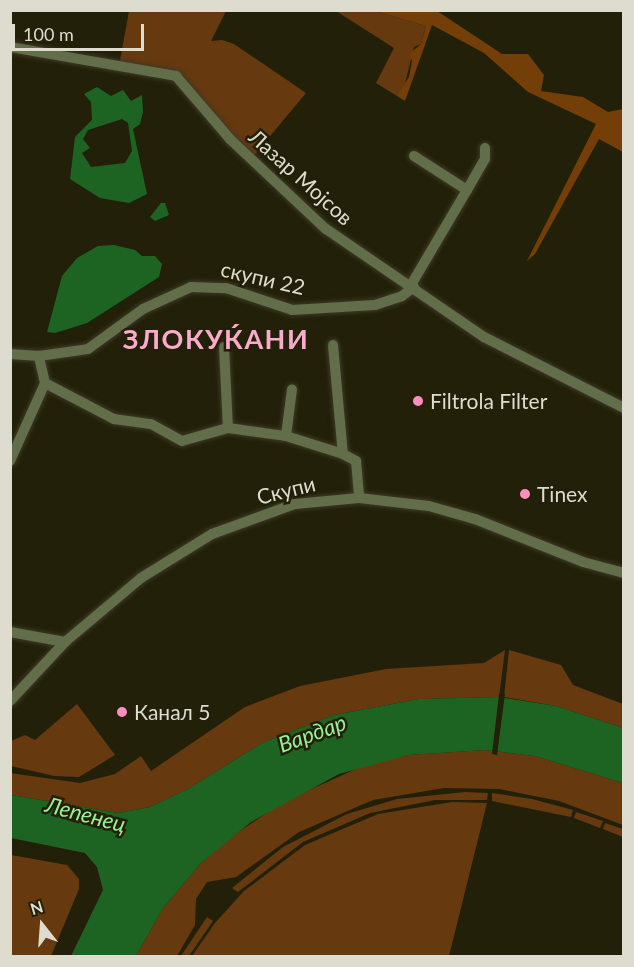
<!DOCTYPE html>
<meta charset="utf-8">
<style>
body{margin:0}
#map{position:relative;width:634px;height:967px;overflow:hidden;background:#23200a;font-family:Lato,sans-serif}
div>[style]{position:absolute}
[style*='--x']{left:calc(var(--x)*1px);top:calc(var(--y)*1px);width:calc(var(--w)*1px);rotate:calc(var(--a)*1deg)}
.green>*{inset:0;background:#67390f}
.forest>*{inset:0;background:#743e08}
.water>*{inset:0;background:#1d6423}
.pier>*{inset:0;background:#23200a}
.roads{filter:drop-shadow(0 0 2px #3d3a25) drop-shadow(0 0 2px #3d3a25)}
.minor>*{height:10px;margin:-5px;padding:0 5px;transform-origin:5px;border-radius:5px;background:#626d4a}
.dots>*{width:16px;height:16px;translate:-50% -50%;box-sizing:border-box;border:3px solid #23200a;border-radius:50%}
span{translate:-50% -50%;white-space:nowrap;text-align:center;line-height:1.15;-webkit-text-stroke:5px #23200a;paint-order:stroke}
.street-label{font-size:21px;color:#dddcce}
.poi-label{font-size:21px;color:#dddcce}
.left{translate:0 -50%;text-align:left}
.water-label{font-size:22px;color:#96f196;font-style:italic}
.district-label{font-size:27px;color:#faabcb;font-weight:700;letter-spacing:1.5px}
.frame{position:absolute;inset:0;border:12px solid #dddcce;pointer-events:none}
.north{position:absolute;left:12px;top:895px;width:60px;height:60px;-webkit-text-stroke:4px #23200a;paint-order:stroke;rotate:343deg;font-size:16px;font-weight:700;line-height:24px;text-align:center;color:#dddcce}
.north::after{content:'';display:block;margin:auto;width:21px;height:27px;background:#dddcce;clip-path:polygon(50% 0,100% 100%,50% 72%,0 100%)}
.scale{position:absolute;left:12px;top:24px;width:132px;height:27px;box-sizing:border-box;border:3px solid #dddcce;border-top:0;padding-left:8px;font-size:18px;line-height:21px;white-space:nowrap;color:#dddcce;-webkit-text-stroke:4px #23200a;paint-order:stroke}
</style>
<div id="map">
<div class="green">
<div style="clip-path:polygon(129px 11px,226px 11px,211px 41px,222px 40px,234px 44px,306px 93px,251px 159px,183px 82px,119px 66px)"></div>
<div style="clip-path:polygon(336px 11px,375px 11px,426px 26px,421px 44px,414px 47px,403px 92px,397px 96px,376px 83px,394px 48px)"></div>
<div style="clip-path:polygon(505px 650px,499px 697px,419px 699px,334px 715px,262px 743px,188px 789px,150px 807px,118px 813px,11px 795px,10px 773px,80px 783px,115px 774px,141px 756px,151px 771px,245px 707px,300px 686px,386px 669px,484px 663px)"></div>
<div style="clip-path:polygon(509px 650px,561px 665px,573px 685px,623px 704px,623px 728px,556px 706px,504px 697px)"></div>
<div style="clip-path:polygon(77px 704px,115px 755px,79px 777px,54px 776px,11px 766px,11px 741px,25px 735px,35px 740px)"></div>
<div style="clip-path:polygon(485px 750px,535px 756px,623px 783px,623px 825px,559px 801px,499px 789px,444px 788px,373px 800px,299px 832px,236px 877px,207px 882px,196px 899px,195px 925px,177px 956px,136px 956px,163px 908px,201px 863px,228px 839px,283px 802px,367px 764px,408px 755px)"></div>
<div style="clip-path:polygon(465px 792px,488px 793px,487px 800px,435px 800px,370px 813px,303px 842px,238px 892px,232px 888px,283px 847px,347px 814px,397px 799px)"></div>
<div style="clip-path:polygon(492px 793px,532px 799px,573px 810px,571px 817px,492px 801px)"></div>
<div style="clip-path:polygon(452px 802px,487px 803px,449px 956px,192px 956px,215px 923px,244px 891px,305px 845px,378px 814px)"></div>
<div style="clip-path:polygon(576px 812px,603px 821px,600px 828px,574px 818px)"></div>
<div style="clip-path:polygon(605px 823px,623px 829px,623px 837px,603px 829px)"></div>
<div style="clip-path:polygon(11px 855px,67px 865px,79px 879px,79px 889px,51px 956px,11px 956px)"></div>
<div style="clip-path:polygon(207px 917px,213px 921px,189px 956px,181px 956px)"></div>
</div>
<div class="forest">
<div style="clip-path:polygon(375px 11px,437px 11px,502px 54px,528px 54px,544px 75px,541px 91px,583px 97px,608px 112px,623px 109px,623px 152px,599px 139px,535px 254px,527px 261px,596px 124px,528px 92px,484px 53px,432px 25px,405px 101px,397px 96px,409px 77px,412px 61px,409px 54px,421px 44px,426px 26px)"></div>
</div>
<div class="water">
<div style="clip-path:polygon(evenodd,97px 87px,111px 96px,123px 90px,131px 101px,142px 95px,143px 112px,140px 124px,133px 129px,147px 194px,129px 203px,100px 198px,70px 179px,75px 137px,92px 120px,91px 102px,84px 94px,97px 87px,122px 119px,128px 123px,132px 151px,125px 163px,91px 167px,82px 153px,90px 148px,83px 139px,88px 130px,122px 119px)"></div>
<div style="clip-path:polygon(161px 203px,165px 203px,169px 215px,155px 221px,150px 217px)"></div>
<div style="clip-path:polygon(114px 245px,135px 250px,142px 256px,155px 256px,162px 264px,159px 277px,87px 323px,55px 333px,47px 332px,62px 276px,77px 258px,98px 246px)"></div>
<div style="clip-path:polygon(499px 697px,556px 706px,623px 728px,623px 783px,535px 756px,485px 750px,408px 755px,339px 774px,251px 822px,201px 863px,163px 908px,136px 956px,71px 956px,103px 890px,97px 867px,85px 853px,11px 838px,11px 795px,118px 813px,150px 807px,188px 789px,262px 743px,334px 715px,419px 699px)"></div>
</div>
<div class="pier">
<div style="clip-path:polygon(499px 694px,505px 694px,497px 755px,492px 754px)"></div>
</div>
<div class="roads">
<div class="minor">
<div style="--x:10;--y:47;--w:169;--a:9.9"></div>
<div style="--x:176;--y:76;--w:83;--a:49.4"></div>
<div style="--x:230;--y:139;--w:132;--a:43.2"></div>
<div style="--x:326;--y:229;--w:191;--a:34.4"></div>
<div style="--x:484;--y:337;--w:157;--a:26.9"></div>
<div style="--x:467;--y:190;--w:36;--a:-60"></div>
<div style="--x:485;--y:159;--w:11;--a:-90"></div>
<div style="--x:411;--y:285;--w:110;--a:-59.5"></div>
<div style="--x:467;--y:190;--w:63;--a:-147.3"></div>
<div style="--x:333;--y:345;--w:109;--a:84.8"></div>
<div style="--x:224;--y:347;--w:81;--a:87.2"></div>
<div style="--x:10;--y:354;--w:29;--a:4"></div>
<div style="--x:39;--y:356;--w:49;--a:-8.1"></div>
<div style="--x:88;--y:349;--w:68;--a:-36"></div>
<div style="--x:143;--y:309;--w:53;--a:-24.6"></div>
<div style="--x:191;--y:287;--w:35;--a:2"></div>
<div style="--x:226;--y:288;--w:70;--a:18.4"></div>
<div style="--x:292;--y:310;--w:83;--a:-3.4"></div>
<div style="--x:375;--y:305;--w:28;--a:-18"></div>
<div style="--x:402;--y:296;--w:15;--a:-37"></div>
<div style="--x:45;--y:383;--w:78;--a:27.6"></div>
<div style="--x:114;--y:419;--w:37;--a:8"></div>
<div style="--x:151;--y:424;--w:35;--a:29"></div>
<div style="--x:182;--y:441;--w:48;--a:-15.8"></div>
<div style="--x:228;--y:428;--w:59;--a:7.9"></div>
<div style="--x:286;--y:436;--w:60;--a:17.5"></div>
<div style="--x:343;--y:454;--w:15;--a:28"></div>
<div style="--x:356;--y:461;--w:37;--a:85"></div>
<div style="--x:286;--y:436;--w:47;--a:-82.7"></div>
<div style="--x:10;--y:461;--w:85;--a:-65.8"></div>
<div style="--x:45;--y:383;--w:28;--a:-103"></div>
<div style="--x:10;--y:632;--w:56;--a:10.3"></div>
<div style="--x:10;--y:701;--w:81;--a:-47"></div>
<div style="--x:65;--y:642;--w:99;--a:-40.1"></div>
<div style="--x:141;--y:578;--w:84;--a:-31.8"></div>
<div style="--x:212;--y:534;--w:88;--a:-19.9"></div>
<div style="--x:295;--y:504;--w:64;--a:-5.4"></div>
<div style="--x:359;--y:498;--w:70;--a:6.5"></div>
<div style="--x:429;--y:506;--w:48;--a:15.8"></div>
<div style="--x:475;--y:519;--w:116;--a:21.7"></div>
<div style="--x:583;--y:562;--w:42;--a:15"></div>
</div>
</div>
<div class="dots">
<div style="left:418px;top:401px;background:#fd8ebe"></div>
<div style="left:525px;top:494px;background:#fd8ebe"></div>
<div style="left:122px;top:712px;background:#fd8ebe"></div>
</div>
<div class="street-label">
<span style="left:301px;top:177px;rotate:42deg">Лазар Мојсов</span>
<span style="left:263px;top:278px;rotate:13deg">скупи 22</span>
<span style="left:286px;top:490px;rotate:-14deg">Скупи</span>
</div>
<div class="poi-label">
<span class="left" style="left:430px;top:401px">Filtrola Filter</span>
<span class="left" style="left:537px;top:494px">Tinex</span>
<span class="left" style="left:134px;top:712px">Канал 5</span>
</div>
<div class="water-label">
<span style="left:312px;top:733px;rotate:-20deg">Вардар</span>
<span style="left:86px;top:814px;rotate:15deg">Лепенец</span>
</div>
<div class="district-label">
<span style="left:216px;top:339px">ЗЛОКУЌАНИ</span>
</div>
<div class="frame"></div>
<div class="north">N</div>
<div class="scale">100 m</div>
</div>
